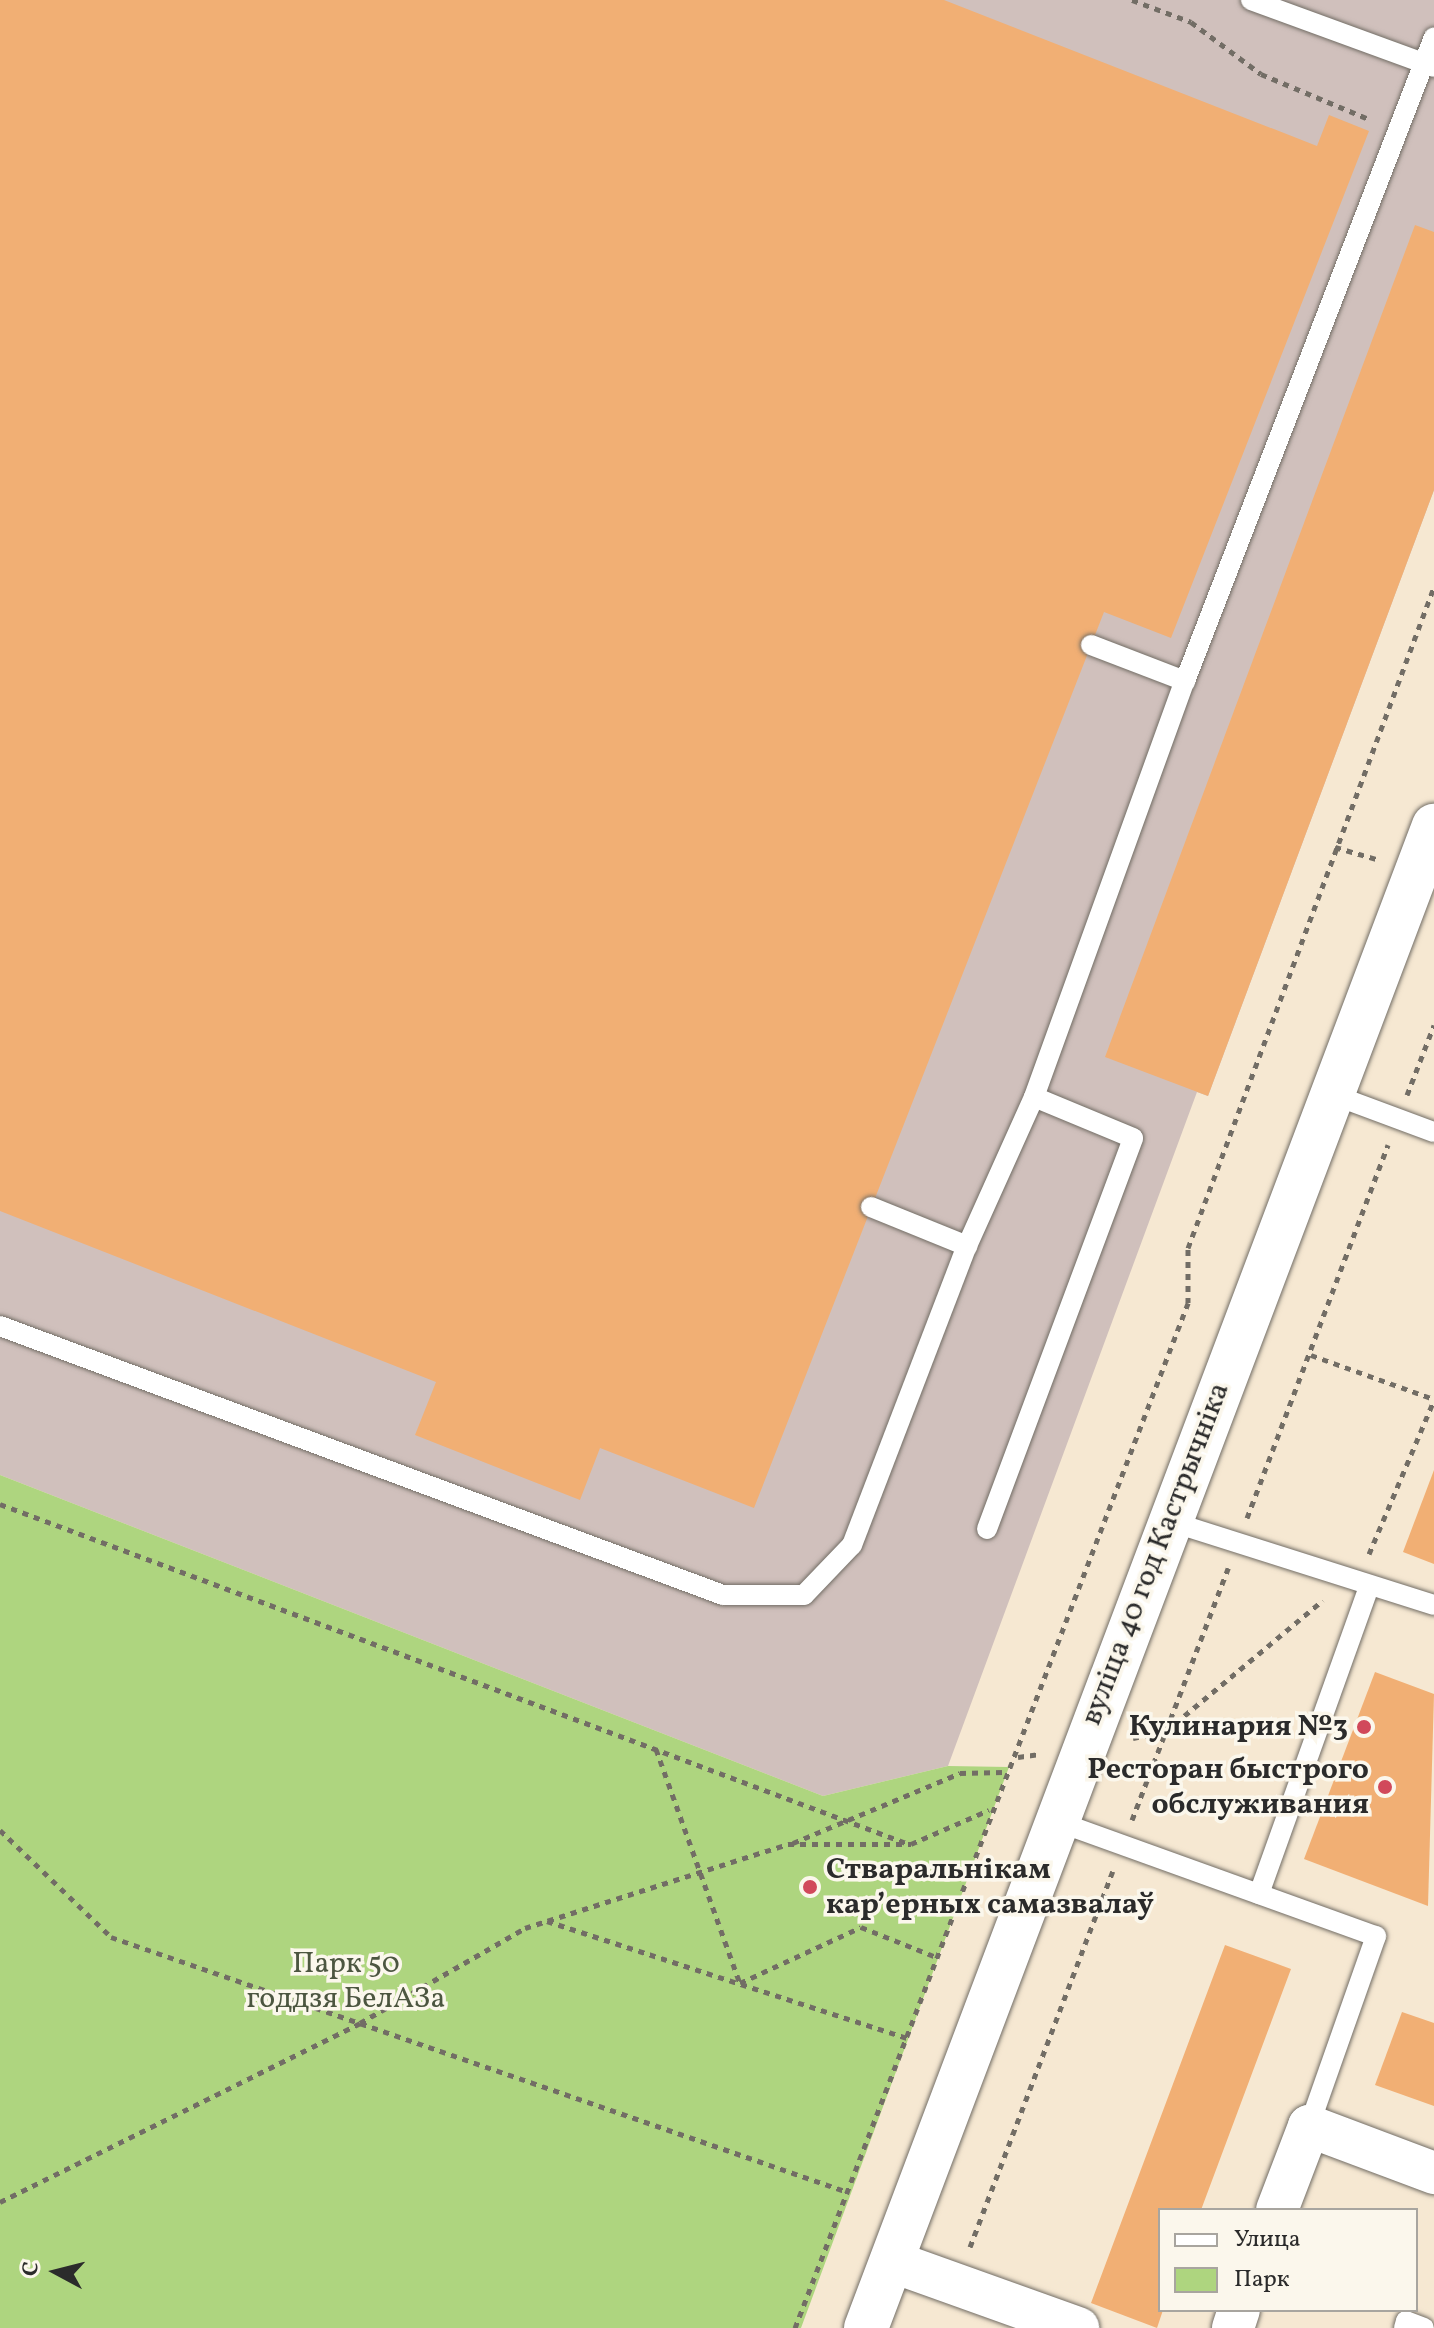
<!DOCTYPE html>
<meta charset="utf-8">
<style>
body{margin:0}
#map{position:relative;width:1434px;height:2328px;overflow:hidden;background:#f6e8d2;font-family:Vollkorn,serif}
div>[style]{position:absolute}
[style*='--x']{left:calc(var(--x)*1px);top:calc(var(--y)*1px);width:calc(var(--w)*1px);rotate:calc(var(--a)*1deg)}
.industrial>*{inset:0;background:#d0c0bc}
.green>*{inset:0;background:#aed57f}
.building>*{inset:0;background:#f1af74}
.path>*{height:5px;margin-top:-2.5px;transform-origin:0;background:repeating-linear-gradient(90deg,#726d65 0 6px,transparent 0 12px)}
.roads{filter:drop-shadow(0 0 2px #726d65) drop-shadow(0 0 2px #726d65)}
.service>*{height:20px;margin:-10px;padding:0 10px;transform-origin:10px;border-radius:10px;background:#fff}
.minor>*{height:42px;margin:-21px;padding:0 21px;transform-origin:21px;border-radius:21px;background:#fff}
.secondary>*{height:44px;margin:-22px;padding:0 22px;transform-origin:22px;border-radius:22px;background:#fff}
.dots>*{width:22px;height:22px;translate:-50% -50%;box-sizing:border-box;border:4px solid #fbf7ec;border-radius:50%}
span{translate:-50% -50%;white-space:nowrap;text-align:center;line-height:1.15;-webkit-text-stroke:7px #fbf7ec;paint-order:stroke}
.street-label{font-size:30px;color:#2b2b2b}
.poi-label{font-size:30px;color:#2b2b2b;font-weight:700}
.right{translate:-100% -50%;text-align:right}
.left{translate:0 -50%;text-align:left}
.park-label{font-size:30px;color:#4c5640}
.legend{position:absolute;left:1158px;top:2208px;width:260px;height:104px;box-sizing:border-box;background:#fbf7ec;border:2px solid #a8a59f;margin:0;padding:10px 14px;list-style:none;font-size:24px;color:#2b2b2b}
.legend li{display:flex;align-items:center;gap:16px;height:40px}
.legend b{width:40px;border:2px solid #a8a59f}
.north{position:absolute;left:16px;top:2232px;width:80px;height:80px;-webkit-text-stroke:6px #fbf7ec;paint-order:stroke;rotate:277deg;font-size:22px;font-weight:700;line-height:32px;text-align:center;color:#2b2b2b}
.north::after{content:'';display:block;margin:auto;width:28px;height:36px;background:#2b2b2b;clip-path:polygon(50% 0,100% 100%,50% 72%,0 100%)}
</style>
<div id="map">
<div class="industrial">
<div style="clip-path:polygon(0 0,1434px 0,1434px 490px,1208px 1096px,1197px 1092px,948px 1766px,823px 1796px,0 1475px)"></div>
</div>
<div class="green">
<div style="clip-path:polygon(0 1475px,823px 1796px,948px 1766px,1009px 1767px,801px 2328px,0 2328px)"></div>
</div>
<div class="building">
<div style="clip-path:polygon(0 0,944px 0,1317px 146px,1329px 115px,1369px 131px,1171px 638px,1104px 612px,754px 1508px,600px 1448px,580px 1500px,415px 1435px,436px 1382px,0 1211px)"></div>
<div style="clip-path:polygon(1415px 225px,1434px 232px,1434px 490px,1208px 1096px,1105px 1057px)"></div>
<div style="clip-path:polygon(1434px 1470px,1434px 1564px,1403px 1552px)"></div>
<div style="clip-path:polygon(1375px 1672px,1434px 1694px,1428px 1906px,1304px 1859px)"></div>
<div style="clip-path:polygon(1225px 1945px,1291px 1969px,1201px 2210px,1160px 2210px,1163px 2310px,1157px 2328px,1091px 2303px)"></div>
<div style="clip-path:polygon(1402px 2012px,1434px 2023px,1434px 2106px,1375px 2085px)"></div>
</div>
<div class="path">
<div style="--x:1132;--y:0;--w:63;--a:20.4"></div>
<div style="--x:1191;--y:22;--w:87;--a:36.6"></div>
<div style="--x:1261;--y:74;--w:119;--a:22.7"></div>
<div style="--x:1335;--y:847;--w:47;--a:16.1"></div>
<div style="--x:1407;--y:1095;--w:75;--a:-68.9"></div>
<div style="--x:1311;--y:1355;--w:131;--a:19.7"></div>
<div style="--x:0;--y:1504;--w:967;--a:20.51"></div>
<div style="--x:1247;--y:1518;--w:399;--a:-69.3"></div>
<div style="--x:1369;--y:1554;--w:167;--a:-67.1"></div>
<div style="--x:1133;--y:1738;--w:34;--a:-12"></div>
<div style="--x:1166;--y:1731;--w:204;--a:-39.8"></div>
<div style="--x:656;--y:1749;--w:249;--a:70.3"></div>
<div style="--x:740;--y:1983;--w:133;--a:-24.8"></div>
<div style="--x:861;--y:1927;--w:79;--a:21.7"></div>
<div style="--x:1018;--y:1757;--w:22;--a:-8"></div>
<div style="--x:1132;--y:1820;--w:270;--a:-69.1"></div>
<div style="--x:0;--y:1830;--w:154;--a:43.9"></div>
<div style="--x:111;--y:1937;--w:780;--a:19.09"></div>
<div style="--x:793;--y:1843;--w:181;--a:-22.7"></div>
<div style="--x:960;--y:1773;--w:44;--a:-1.3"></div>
<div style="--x:547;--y:1921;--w:379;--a:18"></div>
<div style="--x:0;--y:2202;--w:402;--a:-26.4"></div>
<div style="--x:360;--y:2023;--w:190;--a:-29.9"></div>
<div style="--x:525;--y:1928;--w:276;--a:-17.7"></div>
<div style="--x:788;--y:1844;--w:123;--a:0"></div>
<div style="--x:911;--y:1844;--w:85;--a:-23.6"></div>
<div style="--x:970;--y:2247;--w:402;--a:-69.2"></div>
<div style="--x:795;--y:2328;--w:1098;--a:-69.02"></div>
<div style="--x:1188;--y:1303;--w:55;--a:-90"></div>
<div style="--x:1188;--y:1248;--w:705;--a:-69.59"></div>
</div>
<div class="roads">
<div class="service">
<div style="--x:1251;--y:0;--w:195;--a:20.1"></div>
<div style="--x:1091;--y:645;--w:101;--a:21"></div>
<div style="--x:1329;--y:1093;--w:112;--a:20.4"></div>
<div style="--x:871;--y:1207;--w:104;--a:22.1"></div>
<div style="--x:0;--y:1326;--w:771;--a:20.41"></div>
<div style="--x:723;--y:1595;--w:81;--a:0"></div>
<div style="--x:804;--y:1595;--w:69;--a:-46.2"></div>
<div style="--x:852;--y:1545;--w:320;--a:-69"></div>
<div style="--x:967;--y:1246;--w:163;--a:-65.8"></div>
<div style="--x:1034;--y:1097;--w:443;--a:-70.1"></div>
<div style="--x:1185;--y:681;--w:690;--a:-68.86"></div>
<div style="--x:1169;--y:1521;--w:278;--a:17.6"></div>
<div style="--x:987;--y:1529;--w:417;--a:-69.5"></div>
<div style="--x:1133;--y:1138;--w:107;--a:-157.5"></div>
<div style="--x:1056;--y:1821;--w:340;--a:19.8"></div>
<div style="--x:1376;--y:1936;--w:201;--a:109.4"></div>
<div style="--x:1259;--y:1894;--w:326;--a:-70.3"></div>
<div style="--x:1404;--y:2328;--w:7;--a:-74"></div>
<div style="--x:1406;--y:2321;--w:19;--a:21"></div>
</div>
<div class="minor">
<div style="--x:1277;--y:2210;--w:90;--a:-69.1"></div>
<div style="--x:1309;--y:2126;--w:134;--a:20.6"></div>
<div style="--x:891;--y:2261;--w:199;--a:19.7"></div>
<div style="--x:1233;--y:2328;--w:19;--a:-72"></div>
</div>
<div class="secondary">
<div style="--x:866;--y:2328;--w:1606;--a:-69.29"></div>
</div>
</div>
<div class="dots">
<div style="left:1364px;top:1727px;background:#d1495b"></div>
<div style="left:1385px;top:1787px;background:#d1495b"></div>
<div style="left:810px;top:1887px;background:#d1495b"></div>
</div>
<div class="street-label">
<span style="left:1156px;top:1554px;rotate:-69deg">вуліца 40 год Кастрычніка</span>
</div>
<div class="poi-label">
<span class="right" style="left:1348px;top:1727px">Кулинария №3</span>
<span class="right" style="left:1369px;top:1787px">Ресторан быстрого<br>обслуживания</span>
<span class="left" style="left:826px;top:1887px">Стваральнікам<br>карʼерных самазвалаў</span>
</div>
<div class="park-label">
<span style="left:346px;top:1981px">Парк 50<br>годдзя БелАЗа</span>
</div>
<ul class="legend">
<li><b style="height:10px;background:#fff"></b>Улица</li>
<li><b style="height:22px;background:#aed57f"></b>Парк</li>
</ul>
<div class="north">С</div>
</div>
